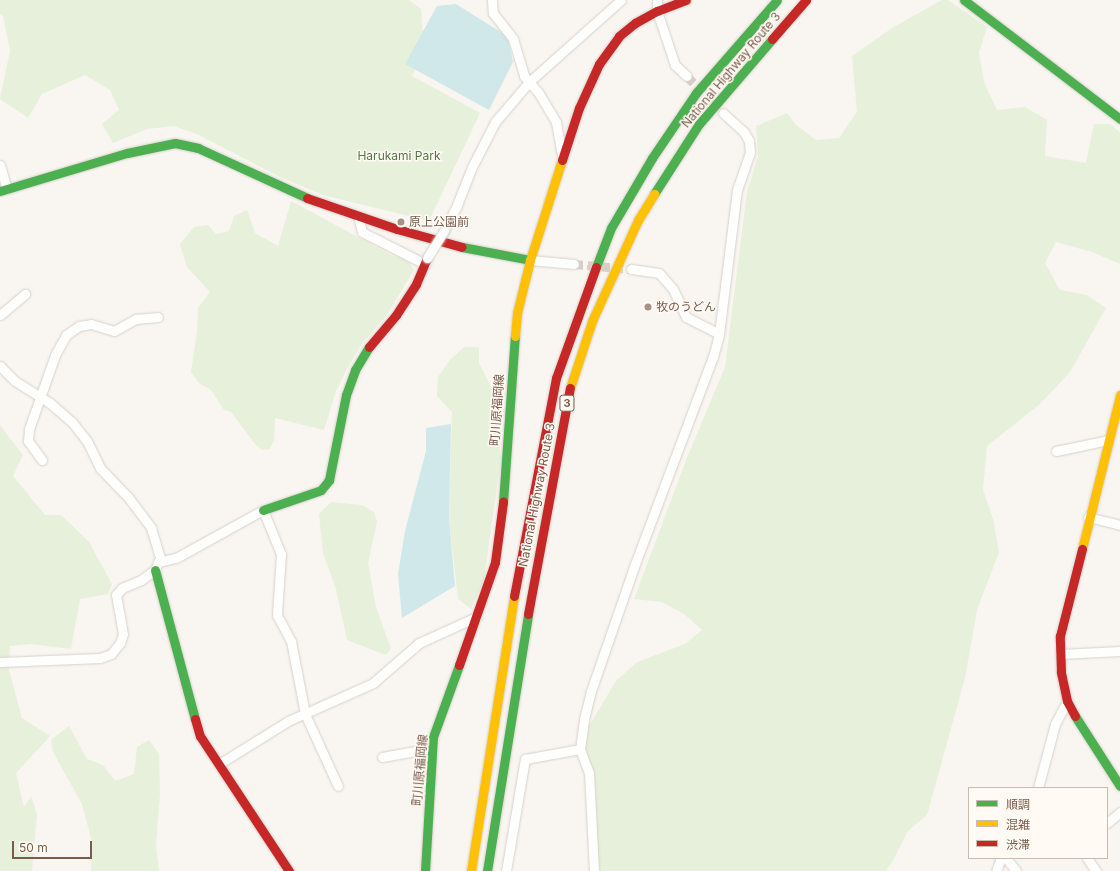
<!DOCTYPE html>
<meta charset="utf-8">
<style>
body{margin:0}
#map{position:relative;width:1120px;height:871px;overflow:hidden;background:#f9f5f0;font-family:Inter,"Noto Sans JP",sans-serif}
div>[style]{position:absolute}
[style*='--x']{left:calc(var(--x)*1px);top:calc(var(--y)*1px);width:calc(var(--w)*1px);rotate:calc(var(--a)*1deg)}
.green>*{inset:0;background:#e7f0db}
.water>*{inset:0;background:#d0e8ea}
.street-tunnel>*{height:9px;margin-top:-4.5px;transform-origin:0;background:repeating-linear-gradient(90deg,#d9cfc7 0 9px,transparent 0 13.5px)}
.roads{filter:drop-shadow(0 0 1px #d7d1cb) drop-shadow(0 0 1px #d7d1cb)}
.street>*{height:9px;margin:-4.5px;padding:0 4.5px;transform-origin:4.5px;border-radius:4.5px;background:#fefefd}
.fast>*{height:9px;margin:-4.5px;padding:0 4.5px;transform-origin:4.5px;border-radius:4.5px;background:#4caf50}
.slow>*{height:9px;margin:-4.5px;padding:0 4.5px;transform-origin:4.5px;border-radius:4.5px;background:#ffc107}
.jam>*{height:9px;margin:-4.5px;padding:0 4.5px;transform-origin:4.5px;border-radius:4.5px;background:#c62828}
.bridges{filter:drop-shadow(0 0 1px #d7d1cb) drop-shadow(0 0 1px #d7d1cb)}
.street-bridge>*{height:9px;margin:-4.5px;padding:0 4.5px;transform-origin:4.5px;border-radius:4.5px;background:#fefefd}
.dots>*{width:11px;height:11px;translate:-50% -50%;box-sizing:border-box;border:2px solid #fffaf3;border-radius:50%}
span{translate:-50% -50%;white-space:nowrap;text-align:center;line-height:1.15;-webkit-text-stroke:3px #fffaf3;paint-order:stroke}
.shield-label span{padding:1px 3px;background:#fffaf3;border:1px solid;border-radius:3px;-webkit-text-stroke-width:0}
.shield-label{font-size:11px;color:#7a5c4d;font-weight:700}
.street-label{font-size:12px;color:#7a5c4d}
.park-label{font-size:12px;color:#537a41}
.poi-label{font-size:12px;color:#7a5c4d}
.left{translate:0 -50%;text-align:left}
.legend{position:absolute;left:968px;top:787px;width:140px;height:72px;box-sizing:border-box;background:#fffaf3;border:1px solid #cabbb1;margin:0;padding:5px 7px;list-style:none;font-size:12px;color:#7a5c4d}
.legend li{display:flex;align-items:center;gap:8px;height:20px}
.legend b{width:20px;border:1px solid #cabbb1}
.scale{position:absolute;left:12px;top:841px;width:80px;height:18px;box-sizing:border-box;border:2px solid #7a5c4d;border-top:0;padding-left:5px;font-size:12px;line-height:14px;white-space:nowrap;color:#7a5c4d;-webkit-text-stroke:3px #fffaf3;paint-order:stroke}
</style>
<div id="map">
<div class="green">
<div style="clip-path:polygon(0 0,409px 0,421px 9px,424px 50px,412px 76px,480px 113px,429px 221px,323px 195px,282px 178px,197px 134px,174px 126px,147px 129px,113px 143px,102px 124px,119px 110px,110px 90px,85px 75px,42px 94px,28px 118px,0 99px,10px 51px,3px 16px,0 14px)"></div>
<div style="clip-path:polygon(942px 0,948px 0,987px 27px,979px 53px,984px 82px,997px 110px,1025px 107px,1047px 120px,1045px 156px,1086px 163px,1094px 124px,1111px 124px,1120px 133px,1120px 264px,1092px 252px,1056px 242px,1045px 263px,1060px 290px,1087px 295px,1106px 308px,1070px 372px,1040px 404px,987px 446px,983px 490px,993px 519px,999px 552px,977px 610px,965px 678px,927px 815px,908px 831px,891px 864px,885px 871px,600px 871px,581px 739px,616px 681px,637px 662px,685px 644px,702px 630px,684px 614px,662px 602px,634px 599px,686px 460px,725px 367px,747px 192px,758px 156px,756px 126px,787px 113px,796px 125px,816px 140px,839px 138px,857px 112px,852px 56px,892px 28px)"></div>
<div style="clip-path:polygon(291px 201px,393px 256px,407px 259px,414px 270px,387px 315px,362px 344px,347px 369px,336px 391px,324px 430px,275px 418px,274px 440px,270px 449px,262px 450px,255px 444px,231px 412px,224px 410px,211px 390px,199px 383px,191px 372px,197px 332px,198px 308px,210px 292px,187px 267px,180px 244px,194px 227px,208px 225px,216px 234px,229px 231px,234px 216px,247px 210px,255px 233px,278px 246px)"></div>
<div style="clip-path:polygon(464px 347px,479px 347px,479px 363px,491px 387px,501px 459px,484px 580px,471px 609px,458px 599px,449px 518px,452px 412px,437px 396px,438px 377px,449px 361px)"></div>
<div style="clip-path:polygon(0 425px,23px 455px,13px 476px,45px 515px,61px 515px,89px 542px,112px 584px,108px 594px,80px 599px,71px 649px,31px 644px,10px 646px,9px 670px,22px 718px,50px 736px,16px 773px,24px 807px,31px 796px,37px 814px,32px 871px,0 871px)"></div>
<div style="clip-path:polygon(331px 502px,362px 505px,374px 512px,377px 522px,368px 563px,376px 607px,391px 649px,386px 655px,347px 640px,336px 589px,323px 553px,319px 514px)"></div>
<div style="clip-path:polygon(69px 726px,87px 759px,103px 765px,115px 781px,134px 774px,137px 747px,149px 740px,159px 754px,160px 794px,156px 846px,159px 871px,91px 871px,92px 842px,82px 804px,53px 752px,51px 740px)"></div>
</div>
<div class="water">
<div style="clip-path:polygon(456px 4px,507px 36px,513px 62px,489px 110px,405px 64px,437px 6px)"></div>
<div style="clip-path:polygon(451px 424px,449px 518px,455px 586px,402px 618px,398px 574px,405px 531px,426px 451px,426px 428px)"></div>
</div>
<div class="street-tunnel">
<div style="--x:687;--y:76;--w:45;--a:45.9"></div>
<div style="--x:574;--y:264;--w:57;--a:5"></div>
</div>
<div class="roads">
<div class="street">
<div style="--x:492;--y:0;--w:13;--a:86"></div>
<div style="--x:493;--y:13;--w:33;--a:52"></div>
<div style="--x:513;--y:39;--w:39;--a:73"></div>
<div style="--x:524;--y:76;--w:21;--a:49"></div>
<div style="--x:538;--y:92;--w:35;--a:59"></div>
<div style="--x:556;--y:122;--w:36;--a:80"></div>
<div style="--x:657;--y:0;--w:11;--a:90"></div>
<div style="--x:657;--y:11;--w:57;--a:71.6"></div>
<div style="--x:675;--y:65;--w:16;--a:43"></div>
<div style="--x:0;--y:165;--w:25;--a:74"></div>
<div style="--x:358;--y:216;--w:16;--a:76"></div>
<div style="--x:362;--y:232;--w:71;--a:26.9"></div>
<div style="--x:444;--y:231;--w:29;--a:-63"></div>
<div style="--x:457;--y:205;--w:41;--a:-68.5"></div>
<div style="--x:472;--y:167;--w:51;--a:-62.9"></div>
<div style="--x:495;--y:122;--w:52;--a:-49.6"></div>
<div style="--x:529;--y:82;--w:123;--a:-41.7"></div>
<div style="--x:530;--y:260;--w:44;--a:5.2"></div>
<div style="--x:631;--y:269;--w:28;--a:8"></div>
<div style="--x:659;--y:273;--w:21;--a:49"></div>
<div style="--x:673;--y:289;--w:31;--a:65"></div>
<div style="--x:686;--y:317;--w:37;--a:27"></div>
<div style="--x:0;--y:315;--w:33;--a:-40"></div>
<div style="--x:0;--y:366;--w:21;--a:45"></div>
<div style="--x:15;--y:381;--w:41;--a:32.2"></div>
<div style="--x:50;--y:403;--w:29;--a:41"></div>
<div style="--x:72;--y:422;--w:24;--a:52"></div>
<div style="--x:87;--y:441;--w:30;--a:64"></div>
<div style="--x:100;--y:468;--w:40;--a:46"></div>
<div style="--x:128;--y:497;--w:39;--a:53"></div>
<div style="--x:151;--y:528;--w:34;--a:73"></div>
<div style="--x:1056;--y:451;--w:53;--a:-11.9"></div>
<div style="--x:42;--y:460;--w:24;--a:-126"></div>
<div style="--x:28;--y:441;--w:12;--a:-85"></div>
<div style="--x:29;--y:429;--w:78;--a:-70.6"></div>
<div style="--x:55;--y:355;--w:23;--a:-61"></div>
<div style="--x:66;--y:335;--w:16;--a:-35"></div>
<div style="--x:79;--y:326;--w:12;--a:-9"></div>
<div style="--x:91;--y:324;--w:24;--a:17"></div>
<div style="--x:114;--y:331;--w:25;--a:-29"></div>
<div style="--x:136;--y:319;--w:22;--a:-5"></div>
<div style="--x:1088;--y:517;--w:33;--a:14"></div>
<div style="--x:1060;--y:654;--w:60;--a:-2.9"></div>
<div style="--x:0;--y:662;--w:100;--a:-2.3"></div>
<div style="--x:100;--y:658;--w:12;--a:-20"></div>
<div style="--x:111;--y:654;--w:14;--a:-51"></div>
<div style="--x:120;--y:643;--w:9;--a:-72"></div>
<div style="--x:123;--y:634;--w:40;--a:-100"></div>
<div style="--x:116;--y:595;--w:9;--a:-49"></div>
<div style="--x:122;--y:588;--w:21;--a:-23"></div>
<div style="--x:141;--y:580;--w:17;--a:-36"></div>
<div style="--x:155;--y:570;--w:9;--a:-69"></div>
<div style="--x:158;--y:562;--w:18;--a:-13"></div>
<div style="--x:176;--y:558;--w:99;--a:-28.9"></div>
<div style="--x:263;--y:510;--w:48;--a:67.8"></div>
<div style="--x:281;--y:554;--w:61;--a:93.8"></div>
<div style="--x:277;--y:615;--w:30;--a:62"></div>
<div style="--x:291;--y:641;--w:74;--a:79.1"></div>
<div style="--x:305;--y:714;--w:79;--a:65.4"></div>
<div style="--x:382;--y:757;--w:51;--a:-10.2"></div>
<div style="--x:219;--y:764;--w:81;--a:-31.9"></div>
<div style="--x:288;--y:721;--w:93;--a:-24.1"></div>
<div style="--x:373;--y:683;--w:61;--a:-41"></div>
<div style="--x:419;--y:643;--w:63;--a:-24.5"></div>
<div style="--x:1038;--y:788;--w:66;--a:-75.1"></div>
<div style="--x:1055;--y:724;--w:26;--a:-62"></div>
<div style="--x:1107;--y:823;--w:17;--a:-40"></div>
<div style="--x:1006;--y:858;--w:16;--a:52"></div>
<div style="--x:1087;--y:858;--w:16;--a:55"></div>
<div style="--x:506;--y:871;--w:114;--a:-80.4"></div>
<div style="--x:525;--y:759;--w:56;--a:-10.3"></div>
<div style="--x:594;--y:871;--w:98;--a:-92.9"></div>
<div style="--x:589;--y:773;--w:26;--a:-111"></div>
<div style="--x:580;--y:749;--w:30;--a:-82"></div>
<div style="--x:584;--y:719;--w:29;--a:-76"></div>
<div style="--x:591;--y:691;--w:134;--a:-70.9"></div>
<div style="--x:635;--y:564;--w:221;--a:-69.4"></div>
<div style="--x:713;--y:357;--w:24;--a:-75"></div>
<div style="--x:719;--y:334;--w:145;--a:-82.9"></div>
<div style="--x:737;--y:190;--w:39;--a:-71"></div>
<div style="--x:750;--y:153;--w:12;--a:-95"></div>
<div style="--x:749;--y:141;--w:10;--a:-119"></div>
<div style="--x:744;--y:132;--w:28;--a:-138"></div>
<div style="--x:996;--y:871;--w:14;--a:-69"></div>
</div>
<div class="fast">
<div style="--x:964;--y:0;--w:196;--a:37.3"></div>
<div style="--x:0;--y:191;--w:133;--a:-16.7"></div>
<div style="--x:127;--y:153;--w:49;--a:-11.8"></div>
<div style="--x:175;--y:143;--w:24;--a:12"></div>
<div style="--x:198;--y:148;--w:120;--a:24.6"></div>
<div style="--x:654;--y:194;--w:83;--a:-57.3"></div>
<div style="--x:699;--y:124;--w:112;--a:-49.3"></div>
<div style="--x:462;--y:247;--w:69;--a:10.8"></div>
<div style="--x:596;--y:267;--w:42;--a:-69"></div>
<div style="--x:611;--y:228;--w:81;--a:-59.6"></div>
<div style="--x:652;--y:158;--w:78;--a:-55.9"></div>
<div style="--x:696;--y:93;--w:123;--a:-48.9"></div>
<div style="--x:503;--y:502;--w:166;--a:-85.9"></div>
<div style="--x:263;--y:510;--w:61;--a:-19"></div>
<div style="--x:321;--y:490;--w:13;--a:-51"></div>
<div style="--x:329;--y:480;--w:87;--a:-78.7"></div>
<div style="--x:346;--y:395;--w:27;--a:-70"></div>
<div style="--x:355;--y:370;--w:27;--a:-59"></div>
<div style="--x:155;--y:570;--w:154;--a:75"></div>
<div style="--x:1075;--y:716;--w:83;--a:57.3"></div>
<div style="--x:425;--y:871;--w:134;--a:-86.6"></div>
<div style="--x:433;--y:737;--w:77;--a:-70.1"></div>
<div style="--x:487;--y:871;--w:260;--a:-80.9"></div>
</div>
<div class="slow">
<div style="--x:515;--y:336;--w:23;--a:-85"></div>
<div style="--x:517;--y:313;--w:55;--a:-76.2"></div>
<div style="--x:530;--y:260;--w:105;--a:-72.3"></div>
<div style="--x:570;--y:388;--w:71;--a:-71.8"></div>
<div style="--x:592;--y:321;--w:111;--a:-65.5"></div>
<div style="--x:638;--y:220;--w:31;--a:-58"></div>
<div style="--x:1082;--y:549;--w:159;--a:-76.1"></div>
<div style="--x:471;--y:871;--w:278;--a:-81.1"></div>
</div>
<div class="jam">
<div style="--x:772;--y:39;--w:52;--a:-48.9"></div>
<div style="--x:562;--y:160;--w:55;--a:-71.9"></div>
<div style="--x:579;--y:108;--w:48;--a:-65.6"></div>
<div style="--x:599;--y:64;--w:34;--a:-54"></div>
<div style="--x:619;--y:36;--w:21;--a:-39"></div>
<div style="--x:635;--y:23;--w:25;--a:-29"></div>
<div style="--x:657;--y:11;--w:31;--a:-21"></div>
<div style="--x:307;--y:198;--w:95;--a:19"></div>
<div style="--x:397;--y:229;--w:67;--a:15.5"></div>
<div style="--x:369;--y:347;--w:42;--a:-49.8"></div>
<div style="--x:396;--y:315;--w:37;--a:-57"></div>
<div style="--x:416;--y:284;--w:28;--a:-67"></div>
<div style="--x:514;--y:596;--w:222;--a:-79.1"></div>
<div style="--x:556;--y:378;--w:118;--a:-70.2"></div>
<div style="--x:528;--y:614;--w:230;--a:-79.5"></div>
<div style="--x:459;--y:665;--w:109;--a:-70.7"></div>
<div style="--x:495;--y:562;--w:61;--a:-82.4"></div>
<div style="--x:1075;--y:716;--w:17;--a:-118"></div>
<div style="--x:1067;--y:701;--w:30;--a:-102"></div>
<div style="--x:1061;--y:672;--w:36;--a:-92"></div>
<div style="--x:1060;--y:636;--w:90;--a:-75.8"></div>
<div style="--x:195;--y:719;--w:18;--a:74"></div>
<div style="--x:200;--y:736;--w:162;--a:56.6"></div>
</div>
</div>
<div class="bridges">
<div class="street-bridge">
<div style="--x:427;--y:258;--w:32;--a:-58"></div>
</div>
</div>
<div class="dots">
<div style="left:401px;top:222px;background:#a69286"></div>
<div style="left:648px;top:307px;background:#a69286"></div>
</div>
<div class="shield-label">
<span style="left:567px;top:403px">3</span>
</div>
<div class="street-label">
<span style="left:731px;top:70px;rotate:-50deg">National Highway Route 3</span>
<span style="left:497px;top:410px;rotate:-86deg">町川原福岡線</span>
<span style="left:537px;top:495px;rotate:-79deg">National Highway Route 3</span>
<span style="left:420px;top:770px;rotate:-85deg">町川原福岡線</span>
</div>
<div class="park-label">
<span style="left:399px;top:156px">Harukami Park</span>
</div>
<div class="poi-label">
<span class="left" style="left:409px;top:222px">原上公園前</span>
<span class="left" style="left:656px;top:307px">牧のうどん</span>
</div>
<ul class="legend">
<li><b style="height:5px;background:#4caf50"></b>順調</li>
<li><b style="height:5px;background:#ffc107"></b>混雑</li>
<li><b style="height:5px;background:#c62828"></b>渋滞</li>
</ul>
<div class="scale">50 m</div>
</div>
